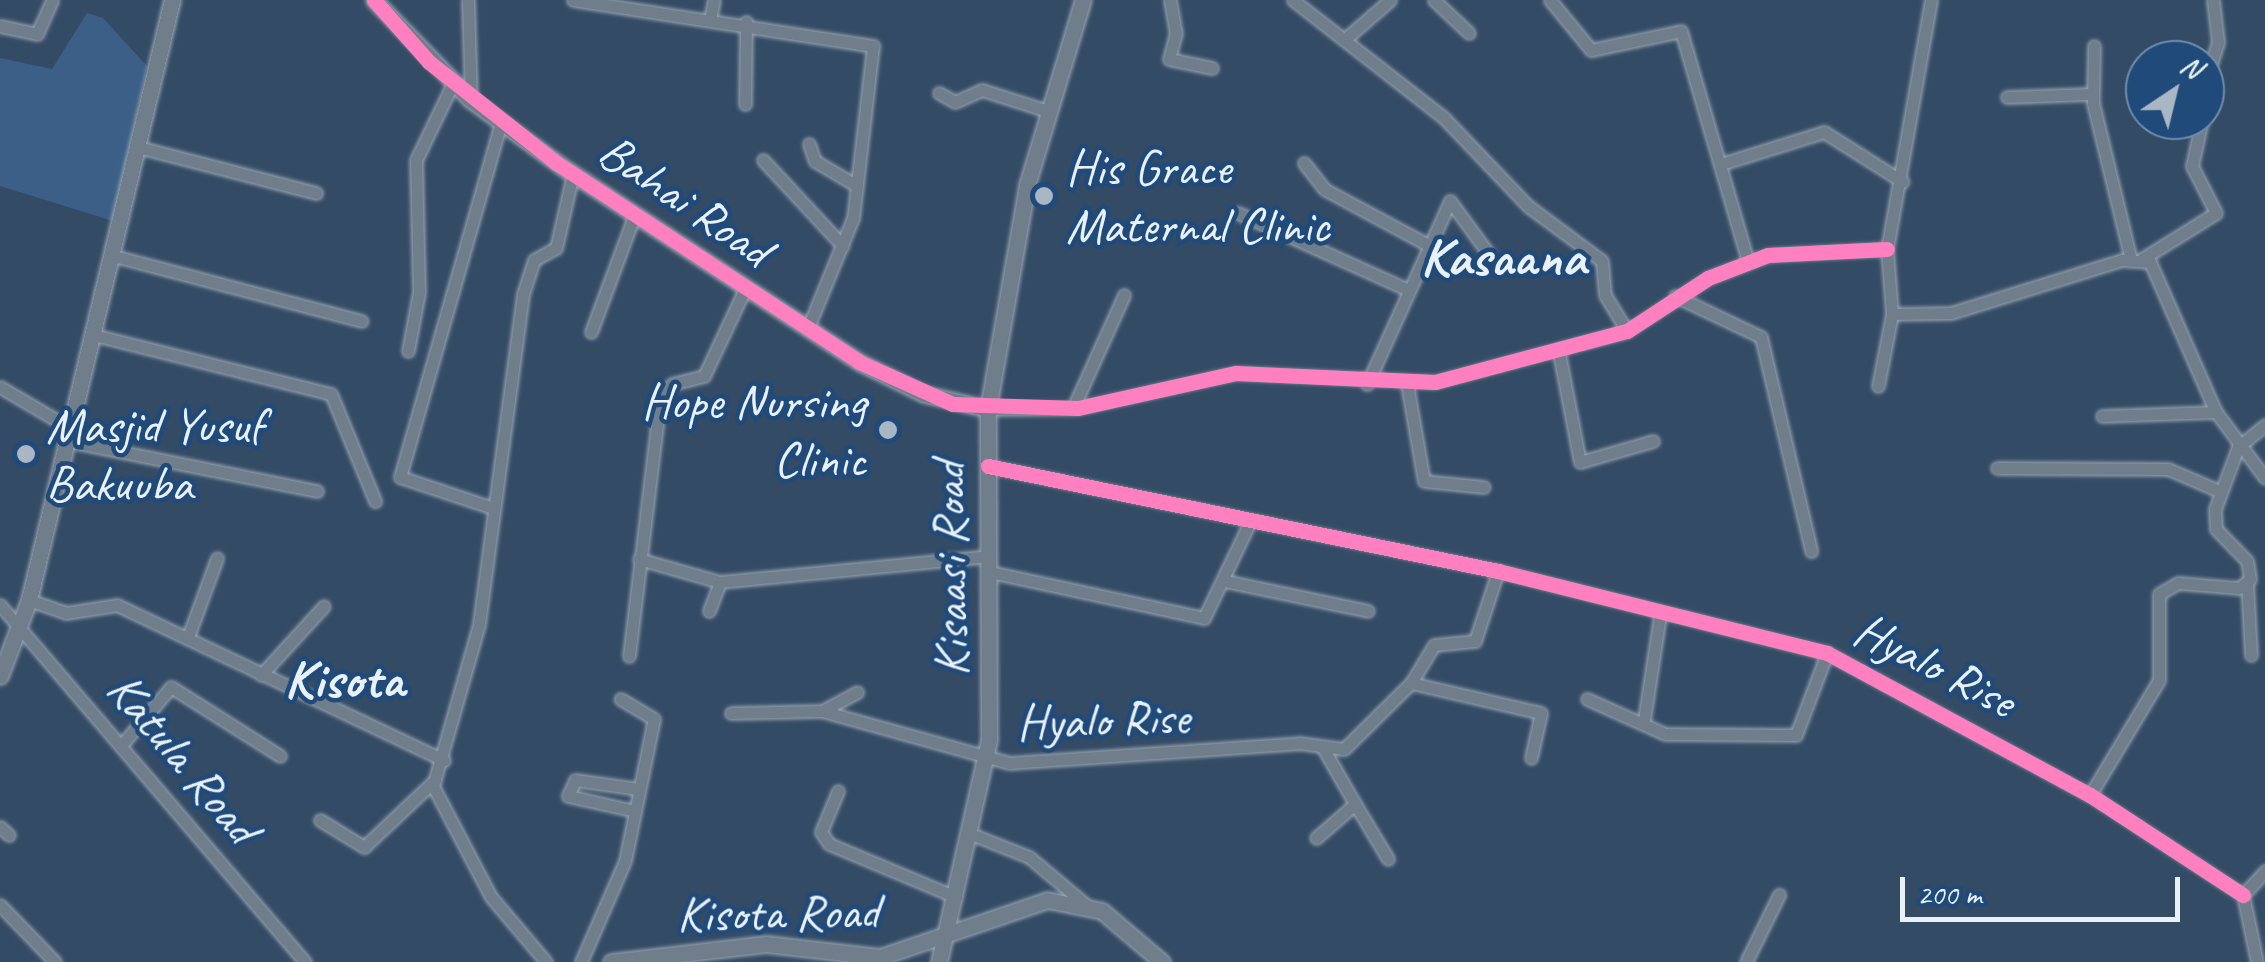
<!DOCTYPE html>
<style>
body{margin:0}
#map{position:relative;width:2265px;height:962px;overflow:hidden;background:#344b65;font-family:Caveat,sans-serif}
div>[style]{position:absolute}
[style*='--x']{left:calc(var(--x)*1px);top:calc(var(--y)*1px);width:calc(var(--w)*1px);rotate:calc(var(--a)*1deg)}
.green>*{inset:0;background:#3b5f87}
.roads{filter:drop-shadow(0 0 2px #9aa6b3) drop-shadow(0 0 2px #9aa6b3)}
.street>*{height:11px;margin:-5.5px;padding:0 5.5px;transform-origin:5.5px;border-radius:5.5px;background:#707e8c}
.secondary>*{height:15px;margin:-7.5px;padding:0 7.5px;transform-origin:7.5px;border-radius:7.5px;background:#707e8c}
.cycleway>*{height:15px;margin:-7.5px;padding:0 7.5px;transform-origin:7.5px;border-radius:7.5px;background:#ff80c0}
.dots>*{width:28px;height:28px;translate:-50% -50%;box-sizing:border-box;border:5px solid #1f4a7a;border-radius:50%}
span{translate:-50% -50%;white-space:nowrap;text-align:center;line-height:1.15;-webkit-text-stroke:9px #1f4a7a;paint-order:stroke}
.poi-label{font-size:50px;color:#e8f1f8}
.left{translate:0 -50%;text-align:left}
.right{translate:-100% -50%;text-align:right}
.street-label{font-size:50px;color:#e8f1f8}
.quarter-label{font-size:55px;color:#e8f1f8;font-weight:700}
.north{position:absolute;left:2125px;top:40px;width:100px;height:100px;box-sizing:border-box;background:#1f4a7a;border:2px solid #6f8dac;border-radius:50%;rotate:35deg;font-size:28px;font-weight:700;line-height:40px;text-align:center;color:#e8f1f8}
.north::after{content:'';display:block;margin:auto;width:35px;height:45px;background:#a9b7c5;clip-path:polygon(50% 0,100% 100%,50% 72%,0 100%)}
.scale{position:absolute;left:1900px;top:877px;width:280px;height:45px;box-sizing:border-box;border:5px solid #e8f1f8;border-top:0;padding-left:12px;font-size:30px;line-height:35px;white-space:nowrap;color:#e8f1f8;-webkit-text-stroke:8px #1f4a7a;paint-order:stroke}
</style>
<div id="map">
<div class="green">
<div style="clip-path:polygon(87px 13px,103px 18px,147px 66px,113px 221px,0 186px,0 58px,52px 69px)"></div>
</div>
<div class="roads">
<div class="street">
<div style="--x:468;--y:0;--w:100;--a:88.3"></div>
<div style="--x:573;--y:0;--w:304;--a:8.7"></div>
<div style="--x:873;--y:46;--w:173;--a:96.6"></div>
<div style="--x:853;--y:218;--w:121;--a:112.3"></div>
<div style="--x:1170;--y:0;--w:34;--a:80"></div>
<div style="--x:1176;--y:33;--w:27;--a:105"></div>
<div style="--x:1169;--y:59;--w:44;--a:11.8"></div>
<div style="--x:1293;--y:0;--w:192;--a:38"></div>
<div style="--x:1444;--y:118;--w:122;--a:46.3"></div>
<div style="--x:1528;--y:206;--w:92;--a:36.6"></div>
<div style="--x:1602;--y:261;--w:34;--a:85"></div>
<div style="--x:1605;--y:295;--w:42;--a:58.6"></div>
<div style="--x:1434;--y:0;--w:48;--a:43.3"></div>
<div style="--x:1550;--y:0;--w:65;--a:50.6"></div>
<div style="--x:1591;--y:50;--w:92;--a:-11.9"></div>
<div style="--x:1681;--y:31;--w:241;--a:73.8"></div>
<div style="--x:1931;--y:0;--w:253;--a:100"></div>
<div style="--x:1887;--y:249;--w:65;--a:85.6"></div>
<div style="--x:1892;--y:314;--w:59;--a:-1"></div>
<div style="--x:1951;--y:313;--w:179;--a:-17.2"></div>
<div style="--x:2122;--y:260;--w:28;--a:4"></div>
<div style="--x:2150;--y:262;--w:164;--a:66.3"></div>
<div style="--x:2216;--y:412;--w:82;--a:53.4"></div>
<div style="--x:711;--y:15;--w:15;--a:-79"></div>
<div style="--x:0;--y:26;--w:38;--a:12"></div>
<div style="--x:37;--y:34;--w:37;--a:-66"></div>
<div style="--x:1344;--y:40;--w:61;--a:-41"></div>
<div style="--x:2094;--y:46;--w:57;--a:91"></div>
<div style="--x:2093;--y:103;--w:162;--a:76.4"></div>
<div style="--x:2205;--y:83;--w:43;--a:-72.4"></div>
<div style="--x:2218;--y:42;--w:42;--a:-96.8"></div>
<div style="--x:939;--y:93;--w:18;--a:29"></div>
<div style="--x:955;--y:102;--w:30;--a:-24"></div>
<div style="--x:982;--y:90;--w:69;--a:17.7"></div>
<div style="--x:2007;--y:97;--w:85;--a:-2"></div>
<div style="--x:745;--y:104;--w:82;--a:-89.3"></div>
<div style="--x:809;--y:144;--w:18;--a:71"></div>
<div style="--x:815;--y:161;--w:49;--a:30.8"></div>
<div style="--x:138;--y:147;--w:184;--a:14.5"></div>
<div style="--x:763;--y:160;--w:117;--a:47.1"></div>
<div style="--x:1304;--y:163;--w:33;--a:52"></div>
<div style="--x:1324;--y:189;--w:118;--a:28.3"></div>
<div style="--x:1721;--y:164;--w:108;--a:-17.3"></div>
<div style="--x:1824;--y:132;--w:93;--a:32.3"></div>
<div style="--x:1238;--y:213;--w:184;--a:24.3"></div>
<div style="--x:114;--y:256;--w:256;--a:14.7"></div>
<div style="--x:2142;--y:259;--w:87;--a:-31.9"></div>
<div style="--x:2216;--y:213;--w:53;--a:-117.1"></div>
<div style="--x:2192;--y:166;--w:47;--a:-77.7"></div>
<div style="--x:1675;--y:296;--w:95;--a:25.5"></div>
<div style="--x:1761;--y:337;--w:220;--a:76.8"></div>
<div style="--x:591;--y:332;--w:126;--a:-69.6"></div>
<div style="--x:94;--y:335;--w:244;--a:14"></div>
<div style="--x:331;--y:394;--w:116;--a:67.6"></div>
<div style="--x:408;--y:351;--w:60;--a:-79.4"></div>
<div style="--x:419;--y:292;--w:132;--a:-91.3"></div>
<div style="--x:416;--y:160;--w:85;--a:-64.3"></div>
<div style="--x:1559;--y:353;--w:111;--a:79.1"></div>
<div style="--x:1580;--y:462;--w:76;--a:-16"></div>
<div style="--x:1367;--y:384;--w:201;--a:-65.6"></div>
<div style="--x:1450;--y:201;--w:69;--a:53.8"></div>
<div style="--x:1407;--y:384;--w:98;--a:80.1"></div>
<div style="--x:1424;--y:481;--w:60;--a:5.7"></div>
<div style="--x:1878;--y:386;--w:73;--a:-79"></div>
<div style="--x:0;--y:387;--w:81;--a:30.4"></div>
<div style="--x:1073;--y:408;--w:124;--a:-65.7"></div>
<div style="--x:988;--y:409;--w:90;--a:-0.6"></div>
<div style="--x:1078;--y:408;--w:162;--a:-12.5"></div>
<div style="--x:1236;--y:373;--w:199;--a:2.6"></div>
<div style="--x:1435;--y:382;--w:199;--a:-14.9"></div>
<div style="--x:1627;--y:331;--w:97;--a:-33.2"></div>
<div style="--x:1708;--y:278;--w:64;--a:-21"></div>
<div style="--x:1768;--y:255;--w:119;--a:-2.9"></div>
<div style="--x:2102;--y:416;--w:114;--a:-2"></div>
<div style="--x:67;--y:441;--w:255;--a:11.3"></div>
<div style="--x:988;--y:466;--w:521;--a:11.63"></div>
<div style="--x:1498;--y:571;--w:339;--a:14"></div>
<div style="--x:1827;--y:653;--w:299;--a:28.4"></div>
<div style="--x:2090;--y:795;--w:183;--a:33.2"></div>
<div style="--x:1997;--y:468;--w:171;--a:0.3"></div>
<div style="--x:2168;--y:469;--w:56;--a:23.3"></div>
<div style="--x:490;--y:507;--w:95;--a:-161.6"></div>
<div style="--x:400;--y:477;--w:368;--a:-74.1"></div>
<div style="--x:639;--y:559;--w:84;--a:15.9"></div>
<div style="--x:990;--y:572;--w:219;--a:12.1"></div>
<div style="--x:1204;--y:618;--w:106;--a:-64.4"></div>
<div style="--x:1225;--y:581;--w:146;--a:11.8"></div>
<div style="--x:2247;--y:583;--w:72;--a:86.8"></div>
<div style="--x:29;--y:600;--w:39;--a:19"></div>
<div style="--x:66;--y:613;--w:52;--a:-8.9"></div>
<div style="--x:117;--y:605;--w:362;--a:25.4"></div>
<div style="--x:0;--y:605;--w:470;--a:49.5"></div>
<div style="--x:709;--y:611;--w:31;--a:-69"></div>
<div style="--x:720;--y:582;--w:271;--a:-5.5"></div>
<div style="--x:188;--y:637;--w:84;--a:-69.8"></div>
<div style="--x:629;--y:656;--w:257;--a:-83.1"></div>
<div style="--x:660;--y:401;--w:21;--a:-55"></div>
<div style="--x:672;--y:384;--w:33;--a:-14"></div>
<div style="--x:704;--y:376;--w:96;--a:-64.8"></div>
<div style="--x:261;--y:675;--w:93;--a:-47.6"></div>
<div style="--x:1411;--y:683;--w:133;--a:13"></div>
<div style="--x:1541;--y:713;--w:46;--a:102.5"></div>
<div style="--x:1587;--y:699;--w:85;--a:24.2"></div>
<div style="--x:1665;--y:734;--w:131;--a:0.4"></div>
<div style="--x:1796;--y:735;--w:88;--a:-69.3"></div>
<div style="--x:822;--y:711;--w:40;--a:-28"></div>
<div style="--x:731;--y:713;--w:91;--a:-1.3"></div>
<div style="--x:822;--y:711;--w:194;--a:15.5"></div>
<div style="--x:1009;--y:763;--w:291;--a:-3.9"></div>
<div style="--x:1299;--y:743;--w:45;--a:7.6"></div>
<div style="--x:1344;--y:749;--w:94;--a:-44.6"></div>
<div style="--x:1411;--y:683;--w:44;--a:-58.8"></div>
<div style="--x:1434;--y:645;--w:41;--a:-5.6"></div>
<div style="--x:1475;--y:641;--w:74;--a:-71.8"></div>
<div style="--x:1644;--y:720;--w:105;--a:-81.3"></div>
<div style="--x:124;--y:742;--w:72;--a:-49.5"></div>
<div style="--x:171;--y:687;--w:129;--a:32.3"></div>
<div style="--x:838;--y:791;--w:44;--a:112.5"></div>
<div style="--x:821;--y:832;--w:14;--a:56"></div>
<div style="--x:829;--y:844;--w:138;--a:22.7"></div>
<div style="--x:2090;--y:795;--w:134;--a:-59"></div>
<div style="--x:2159;--y:680;--w:86;--a:-90"></div>
<div style="--x:2159;--y:594;--w:22;--a:-30"></div>
<div style="--x:2178;--y:583;--w:61;--a:4.7"></div>
<div style="--x:2239;--y:588;--w:14;--a:-39"></div>
<div style="--x:2250;--y:579;--w:18;--a:-99"></div>
<div style="--x:2247;--y:561;--w:45;--a:-134.1"></div>
<div style="--x:2216;--y:529;--w:20;--a:-93"></div>
<div style="--x:2215;--y:509;--w:66;--a:-69.6"></div>
<div style="--x:2238;--y:447;--w:35;--a:-39"></div>
<div style="--x:1355;--y:804;--w:64;--a:59"></div>
<div style="--x:635;--y:811;--w:69;--a:-167.4"></div>
<div style="--x:568;--y:796;--w:17;--a:-66"></div>
<div style="--x:575;--y:780;--w:64;--a:8.1"></div>
<div style="--x:320;--y:820;--w:52;--a:31.5"></div>
<div style="--x:364;--y:847;--w:98;--a:-43.3"></div>
<div style="--x:0;--y:827;--w:12;--a:42"></div>
<div style="--x:971;--y:834;--w:62;--a:21.6"></div>
<div style="--x:1029;--y:857;--w:75;--a:40.1"></div>
<div style="--x:1316;--y:838;--w:52;--a:-41.1"></div>
<div style="--x:1355;--y:804;--w:64;--a:-119.7"></div>
<div style="--x:2243;--y:895;--w:68;--a:78.2"></div>
<div style="--x:2243;--y:895;--w:33;--a:-47"></div>
<div style="--x:0;--y:905;--w:79;--a:46"></div>
<div style="--x:546;--y:962;--w:85;--a:-130.2"></div>
<div style="--x:491;--y:897;--w:125;--a:-117.6"></div>
<div style="--x:433;--y:786;--w:168;--a:-74.1"></div>
<div style="--x:479;--y:624;--w:333;--a:-82.4"></div>
<div style="--x:523;--y:294;--w:36;--a:-72"></div>
<div style="--x:534;--y:260;--w:25;--a:-29"></div>
<div style="--x:556;--y:248;--w:76;--a:-77.1"></div>
<div style="--x:581;--y:962;--w:110;--a:-66.5"></div>
<div style="--x:625;--y:861;--w:145;--a:-78.5"></div>
<div style="--x:654;--y:719;--w:39;--a:-149"></div>
<div style="--x:1746;--y:962;--w:75;--a:-63.8"></div>
</div>
<div class="secondary">
<div style="--x:374;--y:0;--w:139;--a:45.9"></div>
<div style="--x:471;--y:100;--w:115;--a:36.2"></div>
<div style="--x:564;--y:168;--w:353;--a:33.3"></div>
<div style="--x:859;--y:362;--w:72;--a:26.2"></div>
<div style="--x:924;--y:394;--w:66;--a:13.2"></div>
<div style="--x:0;--y:676;--w:81;--a:-69.1"></div>
<div style="--x:29;--y:600;--w:617;--a:-76.59"></div>
<div style="--x:611;--y:962;--w:156;--a:-6.6"></div>
<div style="--x:766;--y:944;--w:115;--a:6.5"></div>
<div style="--x:880;--y:957;--w:176;--a:-18.8"></div>
<div style="--x:1047;--y:900;--w:56;--a:11.3"></div>
<div style="--x:1102;--y:911;--w:79;--a:40.4"></div>
<div style="--x:939;--y:962;--w:228;--a:-77.3"></div>
<div style="--x:989;--y:740;--w:331;--a:-90.2"></div>
<div style="--x:988;--y:409;--w:227;--a:-80.1"></div>
<div style="--x:1027;--y:185;--w:193;--a:-73.2"></div>
</div>
</div>
<div class="cycleway">
<div style="--x:374;--y:0;--w:83;--a:48.4"></div>
<div style="--x:429;--y:62;--w:161;--a:38.4"></div>
<div style="--x:555;--y:162;--w:364;--a:33.3"></div>
<div style="--x:859;--y:362;--w:103;--a:24.1"></div>
<div style="--x:953;--y:404;--w:125;--a:1.8"></div>
<div style="--x:1078;--y:408;--w:162;--a:-12.5"></div>
<div style="--x:1236;--y:373;--w:199;--a:2.6"></div>
<div style="--x:1435;--y:382;--w:199;--a:-14.9"></div>
<div style="--x:1627;--y:331;--w:97;--a:-33.2"></div>
<div style="--x:1708;--y:278;--w:64;--a:-21"></div>
<div style="--x:1768;--y:255;--w:119;--a:-2.9"></div>
<div style="--x:988;--y:466;--w:521;--a:11.63"></div>
<div style="--x:1498;--y:571;--w:339;--a:14"></div>
<div style="--x:1827;--y:653;--w:299;--a:28.4"></div>
<div style="--x:2090;--y:795;--w:183;--a:33.2"></div>
</div>
<div class="dots">
<div style="left:1044px;top:196px;background:#a9b7c5"></div>
<div style="left:888px;top:430px;background:#a9b7c5"></div>
<div style="left:26px;top:454px;background:#a9b7c5"></div>
</div>
<div class="poi-label">
<span class="left" style="left:1066px;top:196px">His Grace<br>Maternal Clinic</span>
<span class="right" style="left:866px;top:430px">Hope Nursing<br>Clinic</span>
<span class="left" style="left:46px;top:454px">Masjid Yusuf<br>Bakuuba</span>
</div>
<div class="street-label">
<span style="left:685px;top:200px;rotate:34deg">Bahai Road</span>
<span style="left:950px;top:569px;rotate:-91deg">Kisaasi Road</span>
<span style="left:1935px;top:665px;rotate:27deg">Hyalo Rise</span>
<span style="left:1103px;top:720px;rotate:-2deg">Hyalo Rise</span>
<span style="left:183px;top:758px;rotate:50deg">Katula Road</span>
<span style="left:778px;top:913px;rotate:-1deg">Kisota Road</span>
</div>
<div class="quarter-label">
<span style="left:1503px;top:258px">Kasaana</span>
<span style="left:344px;top:680px">Kisota</span>
</div>
<div class="north">N</div>
<div class="scale">200 m</div>
</div>
